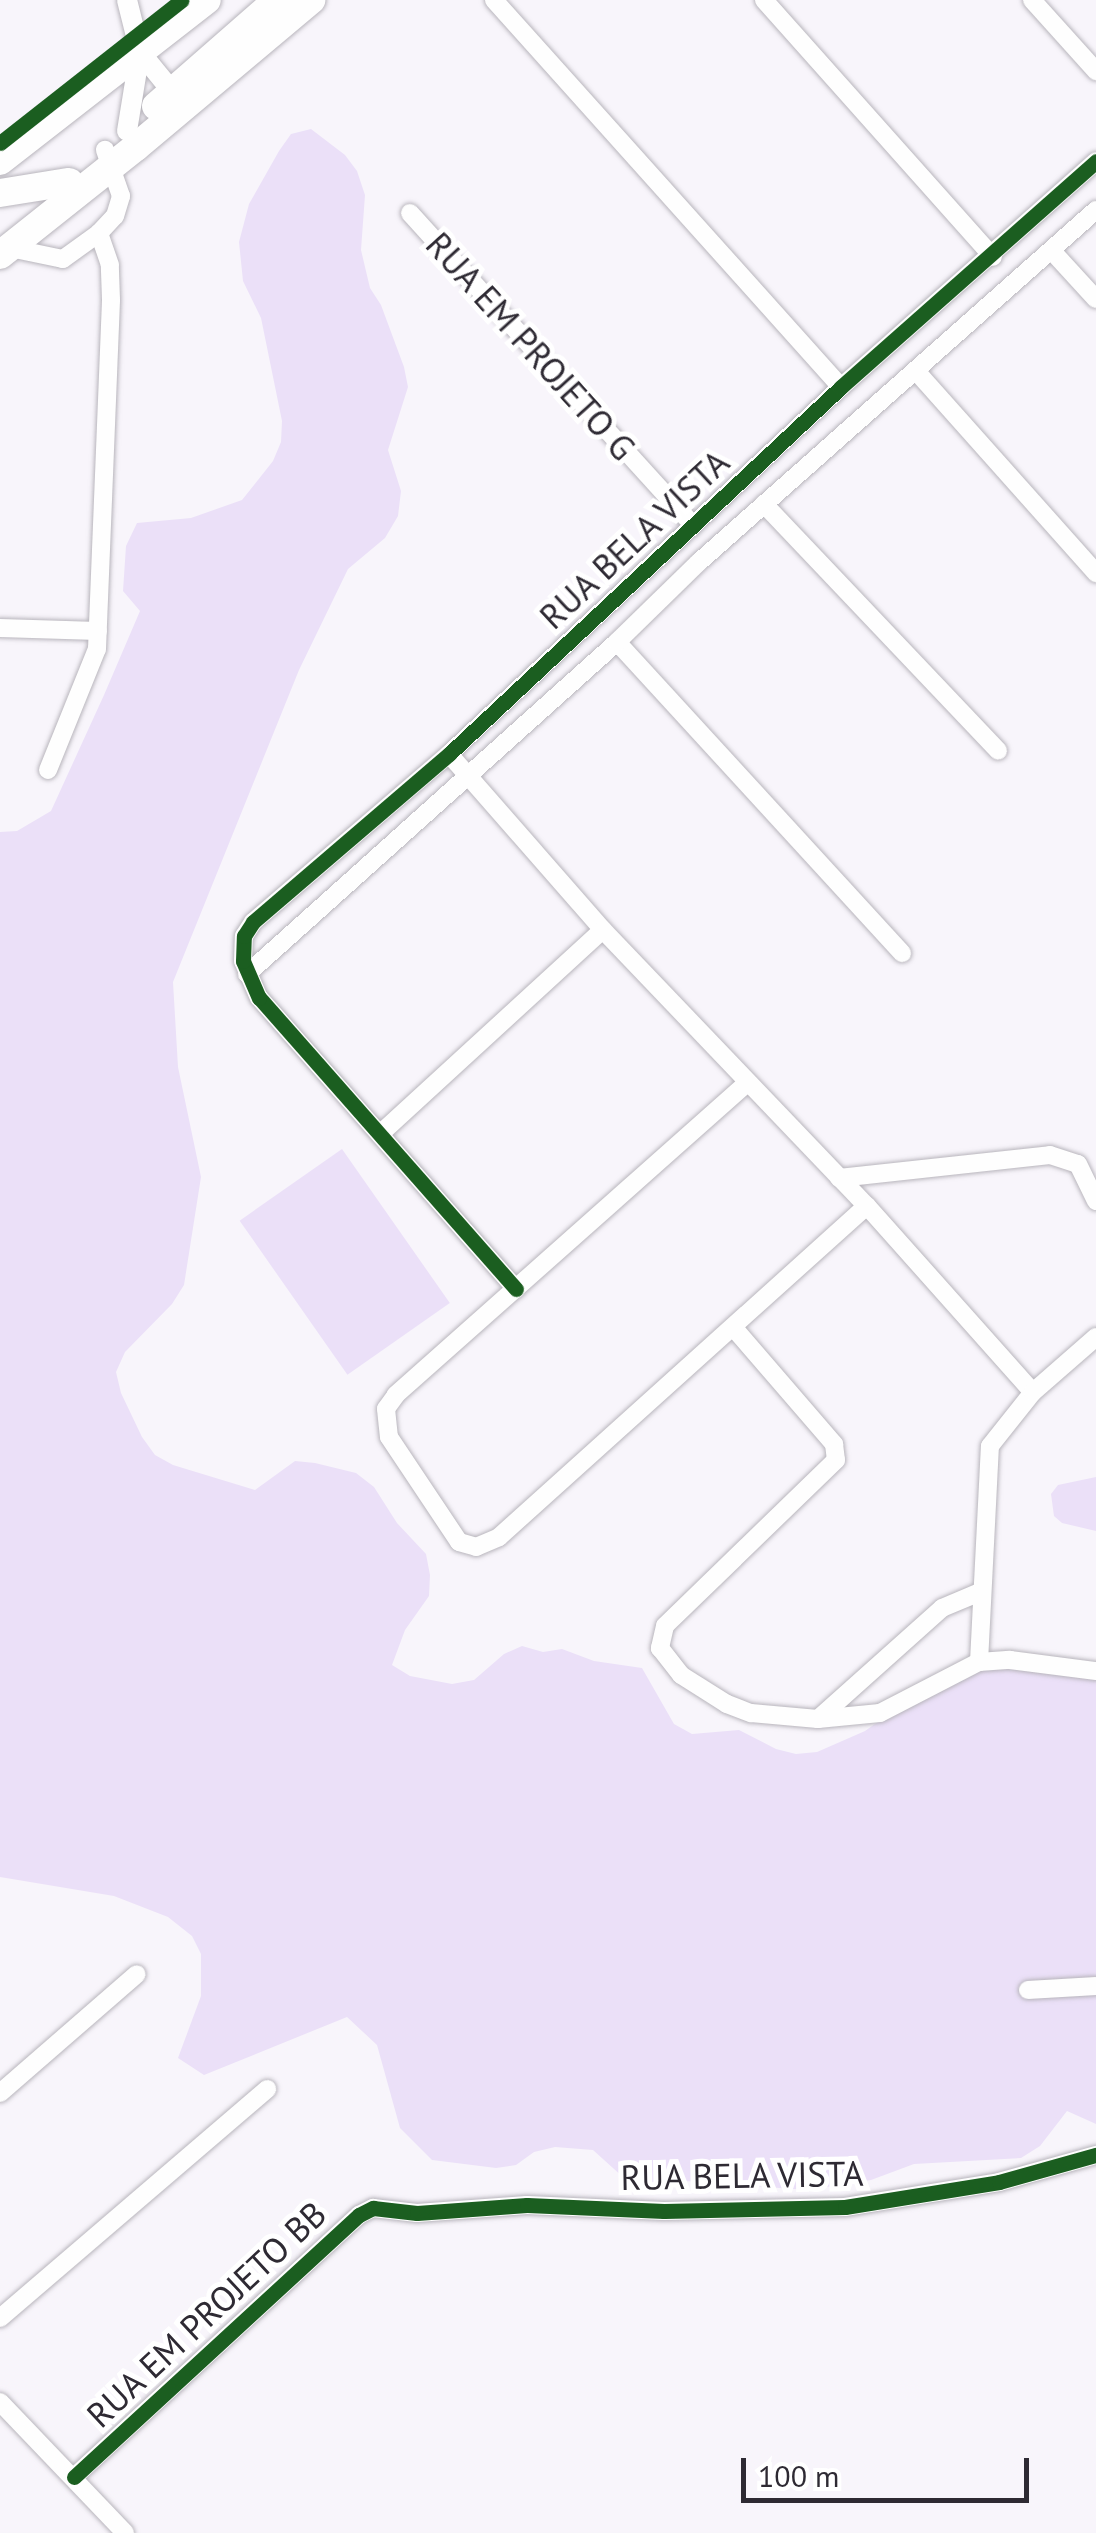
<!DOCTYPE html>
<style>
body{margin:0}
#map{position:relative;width:1096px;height:2533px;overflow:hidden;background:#f8f5fb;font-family:"PT Sans",sans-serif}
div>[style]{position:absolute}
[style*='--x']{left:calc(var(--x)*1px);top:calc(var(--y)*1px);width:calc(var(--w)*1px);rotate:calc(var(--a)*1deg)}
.green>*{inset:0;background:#ebe0f8;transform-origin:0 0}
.roads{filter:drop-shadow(0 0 2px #b8b5bc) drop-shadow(0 0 2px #b8b5bc)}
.minor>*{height:18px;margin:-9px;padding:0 9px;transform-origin:9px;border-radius:9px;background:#fefefe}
.tertiary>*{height:20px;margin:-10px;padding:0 10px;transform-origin:10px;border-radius:10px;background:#fefefe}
.primary>*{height:28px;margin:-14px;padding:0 14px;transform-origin:14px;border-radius:14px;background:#fefefe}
.cycleway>*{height:15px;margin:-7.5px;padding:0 7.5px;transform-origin:7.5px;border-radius:7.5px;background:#1b5e20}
span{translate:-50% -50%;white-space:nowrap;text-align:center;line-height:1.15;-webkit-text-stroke:10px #fff;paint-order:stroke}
.street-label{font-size:35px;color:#2e2a33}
.scale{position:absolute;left:741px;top:2458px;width:288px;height:45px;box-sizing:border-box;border:5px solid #2e2a33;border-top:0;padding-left:12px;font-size:30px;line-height:35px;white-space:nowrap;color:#2e2a33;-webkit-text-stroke:8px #fff;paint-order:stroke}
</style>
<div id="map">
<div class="green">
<div style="clip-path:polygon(311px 129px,345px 155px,357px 171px,365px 195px,361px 250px,370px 288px,381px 305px,404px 367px,408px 387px,388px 450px,401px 491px,398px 516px,385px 538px,348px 569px,299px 670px,173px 982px,178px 1067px,201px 1177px,184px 1285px,172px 1304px,125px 1352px,116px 1372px,121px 1393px,142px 1437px,155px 1455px,173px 1465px,255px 1490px,295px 1461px,315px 1463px,356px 1473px,374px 1487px,397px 1523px,426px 1554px,430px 1575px,429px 1596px,405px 1630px,392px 1665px,410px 1676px,452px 1684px,474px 1680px,504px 1654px,522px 1646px,543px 1652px,562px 1649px,594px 1661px,642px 1668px,674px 1724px,692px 1734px,739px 1730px,776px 1749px,796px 1754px,817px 1752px,865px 1731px,938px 1679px,985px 1670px,1039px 1668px,1096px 1680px,1096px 2124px,1067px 2111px,1040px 2146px,1021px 2158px,914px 2164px,871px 2180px,808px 2190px,685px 2181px,644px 2185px,624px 2178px,593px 2150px,555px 2147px,534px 2152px,516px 2165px,496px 2168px,432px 2160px,400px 2128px,377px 2045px,347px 2017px,204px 2075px,178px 2058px,201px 1996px,201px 1954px,192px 1936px,168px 1917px,114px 1896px,0 1877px,0 832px,17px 831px,51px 811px,104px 695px,140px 611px,123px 591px,126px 546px,137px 523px,191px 518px,242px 500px,273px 461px,281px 442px,282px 421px,261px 318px,243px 281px,239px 242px,249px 204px,279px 151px,291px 134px)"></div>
<div style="left:342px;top:1149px;width:188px;height:125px;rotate:55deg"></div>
<div style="clip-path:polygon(1096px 1477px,1096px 1531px,1062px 1523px,1054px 1516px,1051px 1494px,1058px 1485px)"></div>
</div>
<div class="roads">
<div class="minor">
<div style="--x:494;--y:0;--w:520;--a:48.12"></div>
<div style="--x:764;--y:0;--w:344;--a:48.3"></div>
<div style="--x:1032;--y:0;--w:96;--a:48"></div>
<div style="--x:410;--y:213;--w:420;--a:47.8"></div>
<div style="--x:10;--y:248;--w:54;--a:11.7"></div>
<div style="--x:63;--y:259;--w:44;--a:-35.8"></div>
<div style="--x:99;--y:233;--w:23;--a:-47"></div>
<div style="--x:115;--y:216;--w:21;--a:-73"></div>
<div style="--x:121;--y:196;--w:49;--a:-109.2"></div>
<div style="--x:1052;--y:251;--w:65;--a:47.5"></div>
<div style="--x:916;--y:371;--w:271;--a:48.3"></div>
<div style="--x:764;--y:504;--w:340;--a:46.5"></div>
<div style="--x:0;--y:628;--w:98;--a:1.8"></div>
<div style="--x:617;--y:642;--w:422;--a:47.5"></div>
<div style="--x:449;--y:754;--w:234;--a:48.8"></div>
<div style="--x:603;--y:930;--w:382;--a:46.3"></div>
<div style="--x:867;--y:1206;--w:249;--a:48.3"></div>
<div style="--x:48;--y:770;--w:131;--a:-68"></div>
<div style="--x:97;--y:649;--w:349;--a:-87.7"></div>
<div style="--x:111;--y:300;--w:35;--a:-92"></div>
<div style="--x:110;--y:265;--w:34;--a:-109"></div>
<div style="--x:247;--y:974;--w:497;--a:-41.9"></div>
<div style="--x:617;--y:642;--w:115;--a:-44.3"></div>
<div style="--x:699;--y:562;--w:531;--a:-41.56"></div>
<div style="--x:747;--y:1083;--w:470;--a:138.4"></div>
<div style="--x:396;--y:1395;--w:17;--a:126"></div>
<div style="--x:386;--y:1409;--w:28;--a:84"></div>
<div style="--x:389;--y:1437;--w:126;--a:56.3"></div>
<div style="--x:459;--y:1542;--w:18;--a:16"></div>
<div style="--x:476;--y:1547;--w:25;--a:-23"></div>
<div style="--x:499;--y:1537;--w:495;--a:-42"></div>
<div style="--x:380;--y:1134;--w:302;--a:-42.5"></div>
<div style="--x:839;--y:1178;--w:212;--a:-6.2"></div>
<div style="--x:1050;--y:1155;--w:29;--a:18"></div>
<div style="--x:1078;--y:1164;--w:41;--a:64.1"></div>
<div style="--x:516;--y:1289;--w:388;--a:-131.4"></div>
<div style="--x:259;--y:998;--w:40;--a:-113.4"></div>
<div style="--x:243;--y:961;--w:25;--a:-88"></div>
<div style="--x:244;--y:936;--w:17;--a:-57"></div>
<div style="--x:253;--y:922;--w:258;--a:-40.6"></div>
<div style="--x:449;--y:754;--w:537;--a:-43.11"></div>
<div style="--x:841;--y:387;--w:341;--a:-41.5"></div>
<div style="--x:733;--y:1327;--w:155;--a:49.2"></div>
<div style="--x:834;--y:1444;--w:16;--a:83"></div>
<div style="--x:836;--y:1460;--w:238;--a:135.9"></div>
<div style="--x:665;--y:1626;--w:23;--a:103"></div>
<div style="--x:660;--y:1648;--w:34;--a:52"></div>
<div style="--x:681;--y:1675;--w:54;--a:32.2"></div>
<div style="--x:727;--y:1704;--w:26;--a:21"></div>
<div style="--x:751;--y:1713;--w:67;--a:5.1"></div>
<div style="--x:818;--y:1719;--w:62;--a:-5.5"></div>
<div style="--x:880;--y:1713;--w:111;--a:-27.3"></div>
<div style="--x:979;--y:1662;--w:31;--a:-4"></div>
<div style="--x:1010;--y:1660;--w:87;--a:7.3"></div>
<div style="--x:979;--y:1662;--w:216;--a:-87.1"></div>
<div style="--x:990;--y:1446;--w:69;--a:-51.5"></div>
<div style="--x:1033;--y:1392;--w:84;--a:-41.1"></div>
<div style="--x:818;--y:1719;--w:166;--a:-41.8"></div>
<div style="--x:942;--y:1608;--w:41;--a:-22.8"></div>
<div style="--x:1028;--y:1990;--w:68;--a:-3.4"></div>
<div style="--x:0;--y:2093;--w:181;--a:-41"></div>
<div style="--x:0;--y:2318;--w:352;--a:-40.6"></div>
<div style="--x:0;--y:2402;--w:181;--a:46.3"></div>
<div style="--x:74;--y:2477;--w:387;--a:-42.6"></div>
<div style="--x:359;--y:2215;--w:16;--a:-27"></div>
<div style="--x:373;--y:2208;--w:44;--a:6.5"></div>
<div style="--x:417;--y:2213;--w:110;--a:-4.2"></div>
<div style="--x:527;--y:2205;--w:137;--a:2.5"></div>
<div style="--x:664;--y:2211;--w:181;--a:-1.3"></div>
<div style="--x:845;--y:2207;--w:156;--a:-9.2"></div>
<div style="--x:999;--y:2182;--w:101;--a:-15.6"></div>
</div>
<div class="tertiary">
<div style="--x:127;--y:0;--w:54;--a:76"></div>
<div style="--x:140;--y:52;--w:63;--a:50.8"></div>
<div style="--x:127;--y:131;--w:80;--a:-80.7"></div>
</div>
<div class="primary">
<div style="--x:156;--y:106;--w:161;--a:-41.2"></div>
<div style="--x:0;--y:161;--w:262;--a:-37.9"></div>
<div style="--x:0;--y:193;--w:70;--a:-9.1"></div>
<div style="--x:0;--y:255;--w:174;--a:-38.5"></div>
<div style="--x:136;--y:147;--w:229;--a:-40"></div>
</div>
</div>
<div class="cycleway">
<div style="--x:0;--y:143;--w:231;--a:-38.2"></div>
<div style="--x:516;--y:1289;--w:388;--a:-131.4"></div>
<div style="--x:259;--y:998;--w:40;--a:-113.4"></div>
<div style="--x:243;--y:961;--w:25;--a:-88"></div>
<div style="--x:244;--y:936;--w:17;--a:-57"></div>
<div style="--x:253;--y:922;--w:258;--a:-40.6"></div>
<div style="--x:449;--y:754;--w:537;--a:-43.11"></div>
<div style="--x:841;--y:387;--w:341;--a:-41.5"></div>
<div style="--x:74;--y:2477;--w:387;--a:-42.6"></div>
<div style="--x:359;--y:2215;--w:16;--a:-27"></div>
<div style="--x:373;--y:2208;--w:44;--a:6.5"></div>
<div style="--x:417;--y:2213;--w:110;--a:-4.2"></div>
<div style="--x:527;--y:2205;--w:137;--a:2.5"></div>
<div style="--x:664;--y:2211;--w:181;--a:-1.3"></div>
<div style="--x:845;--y:2207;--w:156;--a:-9.2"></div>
<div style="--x:999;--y:2182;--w:101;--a:-15.6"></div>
</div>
<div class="street-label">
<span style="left:531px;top:346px;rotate:48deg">RUA EM PROJETO G</span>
<span style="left:634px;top:539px;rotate:-43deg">RUA BELA VISTA</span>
<span style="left:742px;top:2175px;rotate:-1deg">RUA BELA VISTA</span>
<span style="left:206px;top:2314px;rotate:-43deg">RUA EM PROJETO BB</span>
</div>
<div class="scale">100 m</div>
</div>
